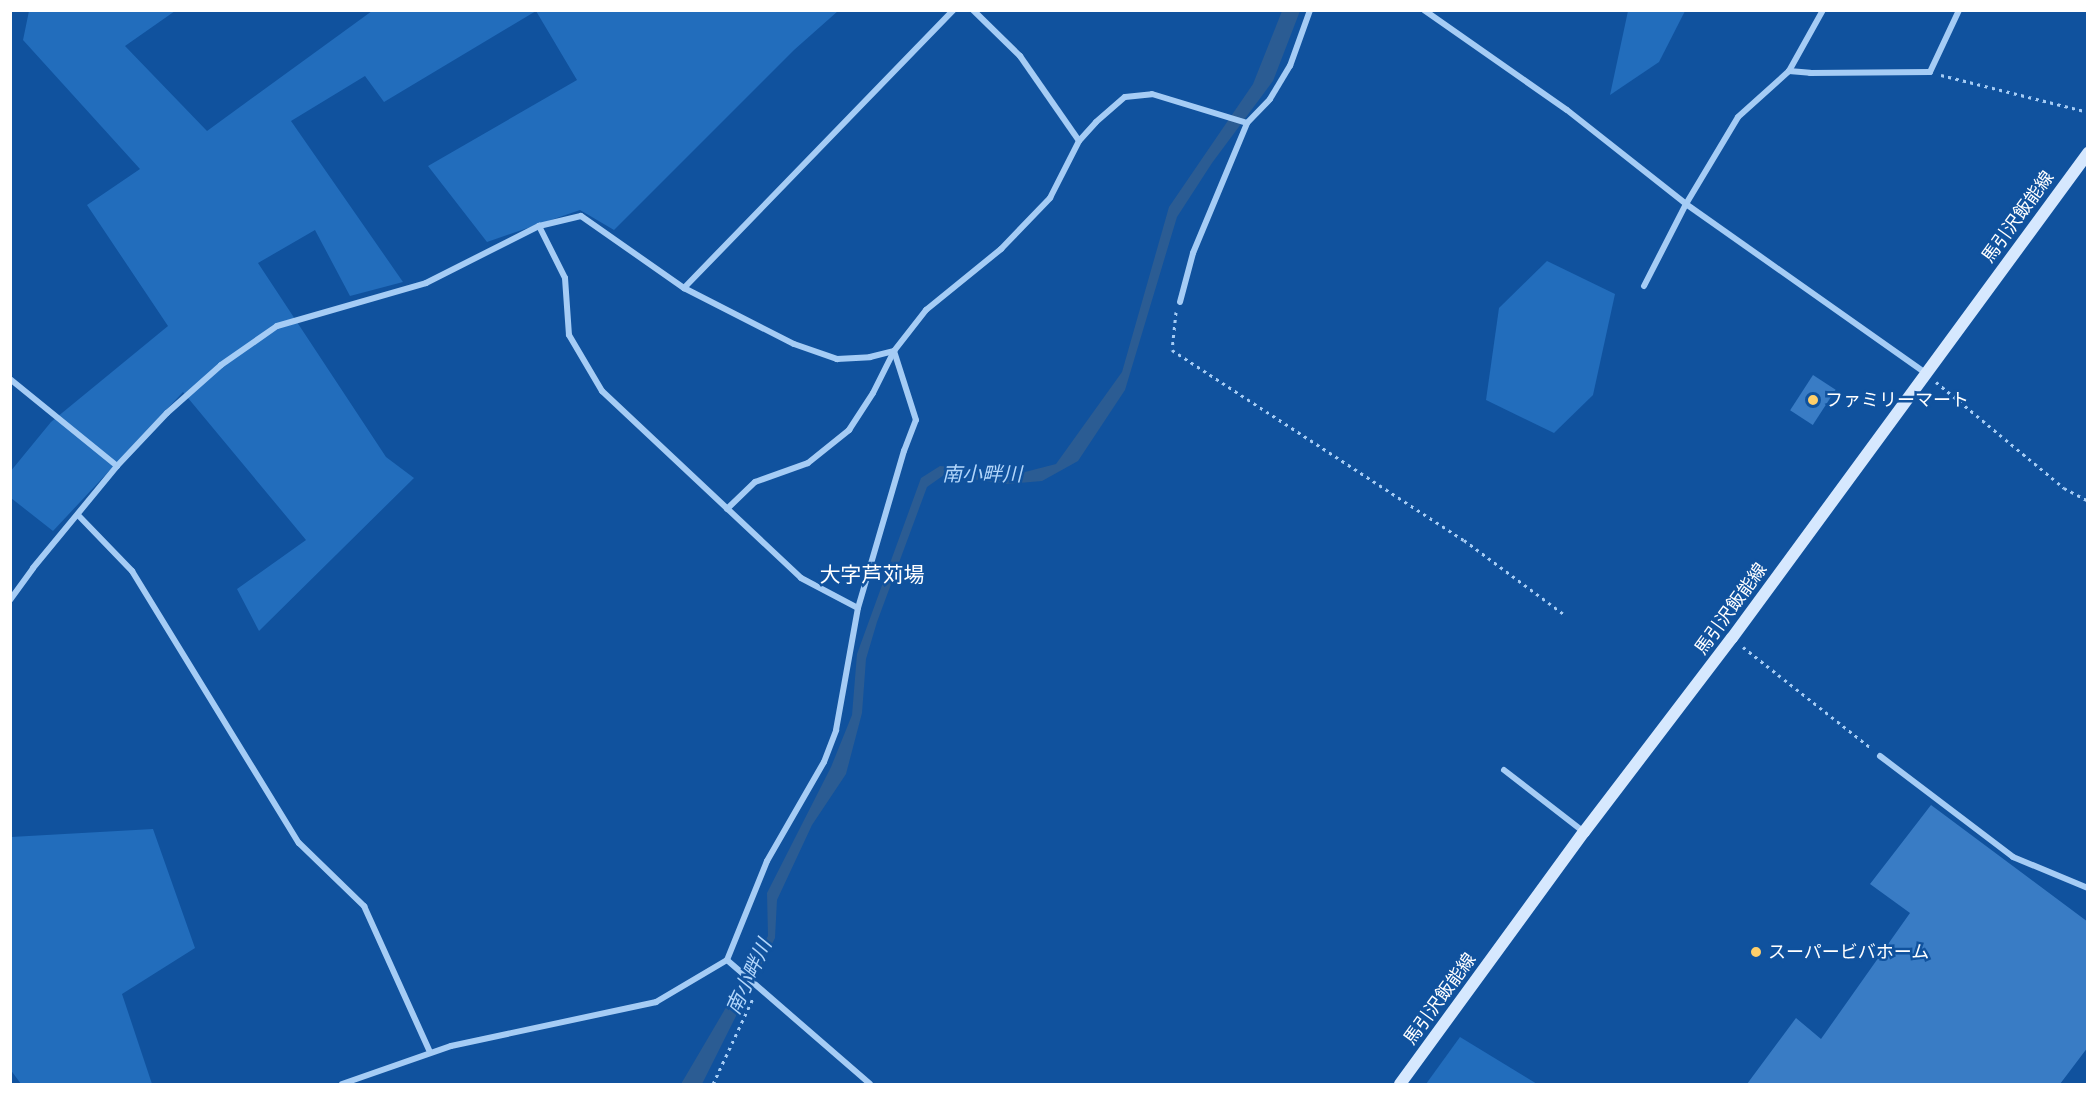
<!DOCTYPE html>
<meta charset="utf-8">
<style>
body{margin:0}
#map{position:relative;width:2098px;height:1095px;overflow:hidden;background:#10529e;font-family:Karla,"Noto Sans JP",sans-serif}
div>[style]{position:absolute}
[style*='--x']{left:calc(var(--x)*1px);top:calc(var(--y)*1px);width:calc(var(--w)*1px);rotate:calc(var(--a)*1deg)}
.green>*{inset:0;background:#226dbc}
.water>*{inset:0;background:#2b5c93}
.building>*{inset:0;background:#397cc5;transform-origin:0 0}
.path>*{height:3px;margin-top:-1.5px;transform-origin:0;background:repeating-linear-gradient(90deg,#a5ccf5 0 3px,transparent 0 7.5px)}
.minor>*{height:6px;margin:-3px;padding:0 3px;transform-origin:3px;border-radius:3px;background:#a5ccf5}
.secondary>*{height:12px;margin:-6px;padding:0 6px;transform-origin:6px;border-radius:6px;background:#d6e8fe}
.dots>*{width:16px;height:16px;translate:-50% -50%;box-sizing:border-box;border:3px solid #10529e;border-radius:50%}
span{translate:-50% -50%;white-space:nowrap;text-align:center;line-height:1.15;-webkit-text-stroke:5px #10529e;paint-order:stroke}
.street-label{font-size:18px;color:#fff}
.poi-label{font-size:18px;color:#fff}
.left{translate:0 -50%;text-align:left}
.water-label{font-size:20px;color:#b2d6fb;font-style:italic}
.quarter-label{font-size:21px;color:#fff}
.frame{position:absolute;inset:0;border:12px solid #fff;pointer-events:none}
</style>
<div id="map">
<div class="green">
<div style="clip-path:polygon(29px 11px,175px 11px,125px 46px,207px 131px,372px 11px,838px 11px,794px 50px,614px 230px,580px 210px,487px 242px,428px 166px,577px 80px,536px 11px,384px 102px,365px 76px,291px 121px,403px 282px,350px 296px,315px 230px,258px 263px,386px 457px,414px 478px,259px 631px,237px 589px,306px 540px,183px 392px,53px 531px,11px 498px,10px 472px,51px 422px,168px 326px,87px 205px,140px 169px,23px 40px)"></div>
<div style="clip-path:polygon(1628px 11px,1685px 11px,1659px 62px,1610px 95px)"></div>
<div style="clip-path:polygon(1547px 261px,1615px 294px,1593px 395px,1554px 433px,1486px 400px,1499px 308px)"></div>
<div style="clip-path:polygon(153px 829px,195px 948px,122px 994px,152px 1084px,21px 1084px,10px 1069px,11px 837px)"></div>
<div style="clip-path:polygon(1460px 1037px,1537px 1084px,1426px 1084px)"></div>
</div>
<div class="water">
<div style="clip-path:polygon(1282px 11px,1300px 11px,1273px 81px,1212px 163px,1177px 217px,1125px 390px,1078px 461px,1042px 481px,1006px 484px,944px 475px,927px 487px,877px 622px,866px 659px,862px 713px,846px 774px,812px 825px,777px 900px,775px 938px,702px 1084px,681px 1084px,768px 936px,767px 893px,831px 767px,852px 715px,857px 654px,921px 478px,940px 466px,1021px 473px,1056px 464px,1122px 372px,1169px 207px,1253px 84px)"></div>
</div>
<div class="building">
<div style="left:1813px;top:375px;width:27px;height:42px;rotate:33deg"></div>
<div style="clip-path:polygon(1931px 805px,2088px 922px,2088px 1047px,2060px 1084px,1747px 1084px,1796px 1018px,1821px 1039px,1910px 913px,1870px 884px)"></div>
</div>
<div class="path">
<div style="--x:1941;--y:75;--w:152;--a:14.1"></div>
<div style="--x:1176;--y:312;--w:38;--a:96"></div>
<div style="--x:1172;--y:350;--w:348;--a:33.1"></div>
<div style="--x:1464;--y:540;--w:126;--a:36.6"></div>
<div style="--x:1936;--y:382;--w:166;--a:39.6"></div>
<div style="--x:2064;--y:488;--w:27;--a:28"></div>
<div style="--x:1743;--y:647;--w:164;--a:38.3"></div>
<div style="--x:713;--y:1084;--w:97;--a:-65"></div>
</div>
<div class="minor">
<div style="--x:973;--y:10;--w:66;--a:44.4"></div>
<div style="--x:1020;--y:56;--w:103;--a:55.2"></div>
<div style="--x:1424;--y:10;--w:174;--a:35"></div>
<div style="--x:1567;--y:110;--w:152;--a:38.3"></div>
<div style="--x:1686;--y:204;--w:294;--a:35.2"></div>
<div style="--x:1789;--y:71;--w:21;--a:5"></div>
<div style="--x:1810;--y:73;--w:120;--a:-0.5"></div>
<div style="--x:1930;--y:72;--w:68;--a:-64.9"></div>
<div style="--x:539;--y:226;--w:58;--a:63.4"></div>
<div style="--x:565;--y:278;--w:57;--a:86"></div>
<div style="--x:569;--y:335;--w:65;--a:59.5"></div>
<div style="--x:602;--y:391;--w:273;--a:43.2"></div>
<div style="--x:801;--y:578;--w:64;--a:27.8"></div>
<div style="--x:1644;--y:286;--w:92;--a:-62.9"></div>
<div style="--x:1686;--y:204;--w:101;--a:-59.1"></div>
<div style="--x:1738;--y:117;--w:69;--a:-42"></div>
<div style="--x:1789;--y:71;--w:70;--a:-60.9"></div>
<div style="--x:684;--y:288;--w:387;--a:-45.9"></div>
<div style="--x:1180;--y:302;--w:51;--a:-75.1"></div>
<div style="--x:1193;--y:253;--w:141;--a:-67.4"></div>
<div style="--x:10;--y:379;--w:138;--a:39.1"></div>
<div style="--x:727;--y:509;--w:39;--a:-44"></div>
<div style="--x:755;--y:482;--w:56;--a:-19.7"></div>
<div style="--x:808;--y:463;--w:53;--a:-38.8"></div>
<div style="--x:849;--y:430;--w:44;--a:-57"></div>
<div style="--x:873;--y:393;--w:47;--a:-63.4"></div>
<div style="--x:78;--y:515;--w:78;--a:46"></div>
<div style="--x:132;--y:571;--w:319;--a:58.5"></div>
<div style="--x:299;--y:843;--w:91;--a:44.1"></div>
<div style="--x:364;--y:906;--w:160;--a:65.7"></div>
<div style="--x:10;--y:600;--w:39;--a:-54"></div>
<div style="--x:33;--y:568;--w:132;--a:-50.5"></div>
<div style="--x:117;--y:466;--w:73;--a:-46.7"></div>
<div style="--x:167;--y:413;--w:72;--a:-41.6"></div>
<div style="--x:221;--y:365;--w:68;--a:-34.9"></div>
<div style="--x:277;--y:326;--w:155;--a:-16.1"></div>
<div style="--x:426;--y:283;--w:127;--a:-26.8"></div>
<div style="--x:539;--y:226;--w:43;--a:-13.4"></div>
<div style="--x:581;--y:216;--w:126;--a:35"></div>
<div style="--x:684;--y:288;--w:123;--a:27"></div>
<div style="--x:794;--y:344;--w:46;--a:19.2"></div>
<div style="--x:837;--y:359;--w:33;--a:-3"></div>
<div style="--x:870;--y:357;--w:25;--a:-14"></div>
<div style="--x:894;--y:351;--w:52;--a:-52"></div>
<div style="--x:926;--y:310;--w:97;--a:-39.1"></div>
<div style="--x:1001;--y:249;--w:71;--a:-46.1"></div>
<div style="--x:1050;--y:198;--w:64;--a:-63"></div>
<div style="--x:1079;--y:141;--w:25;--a:-48"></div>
<div style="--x:1096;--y:122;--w:38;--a:-41"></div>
<div style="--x:1125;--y:97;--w:27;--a:-6"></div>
<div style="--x:1152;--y:94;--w:99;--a:17"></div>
<div style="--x:1247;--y:123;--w:33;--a:-46"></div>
<div style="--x:1270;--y:99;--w:39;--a:-59"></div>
<div style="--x:1290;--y:66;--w:59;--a:-70.3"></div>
<div style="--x:1880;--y:756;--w:167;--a:37.2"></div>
<div style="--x:2013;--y:857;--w:81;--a:22.5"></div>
<div style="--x:1504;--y:770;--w:101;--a:37.8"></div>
<div style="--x:727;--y:960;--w:189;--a:40.9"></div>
<div style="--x:342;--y:1084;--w:115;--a:-19.2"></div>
<div style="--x:451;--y:1046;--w:210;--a:-12.1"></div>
<div style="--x:656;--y:1002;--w:82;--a:-30.6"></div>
<div style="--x:727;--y:960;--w:107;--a:-68"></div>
<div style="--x:767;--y:861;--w:114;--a:-60.1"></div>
<div style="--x:824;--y:762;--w:34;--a:-69"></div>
<div style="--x:836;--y:730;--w:124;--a:-79.8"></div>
<div style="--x:858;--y:608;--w:164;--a:-73.7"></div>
<div style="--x:904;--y:451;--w:33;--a:-69"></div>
<div style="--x:916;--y:420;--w:72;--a:-107.7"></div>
</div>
<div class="secondary">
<div style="--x:1400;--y:1084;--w:312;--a:-53.9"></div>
<div style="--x:1584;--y:832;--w:244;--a:-52.7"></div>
<div style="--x:1732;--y:638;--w:602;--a:-53.72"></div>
</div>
<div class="dots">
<div style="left:1813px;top:400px;background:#ffcf6a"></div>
<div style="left:1756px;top:952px;background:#ffcf6a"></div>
</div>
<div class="street-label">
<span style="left:2018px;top:217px;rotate:-54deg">馬引沢飯能線</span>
<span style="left:1731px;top:609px;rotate:-54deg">馬引沢飯能線</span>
<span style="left:1440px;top:999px;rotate:-54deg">馬引沢飯能線</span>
</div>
<div class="poi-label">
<span class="left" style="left:1825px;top:400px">ファミリーマート</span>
<span class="left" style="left:1768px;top:952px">スーパービバホーム</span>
</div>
<div class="water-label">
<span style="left:982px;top:474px">南小畔川</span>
<span style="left:749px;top:977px;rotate:-65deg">南小畔川</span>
</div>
<div class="quarter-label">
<span style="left:872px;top:575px">大字芦苅場</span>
</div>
<div class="frame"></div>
</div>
